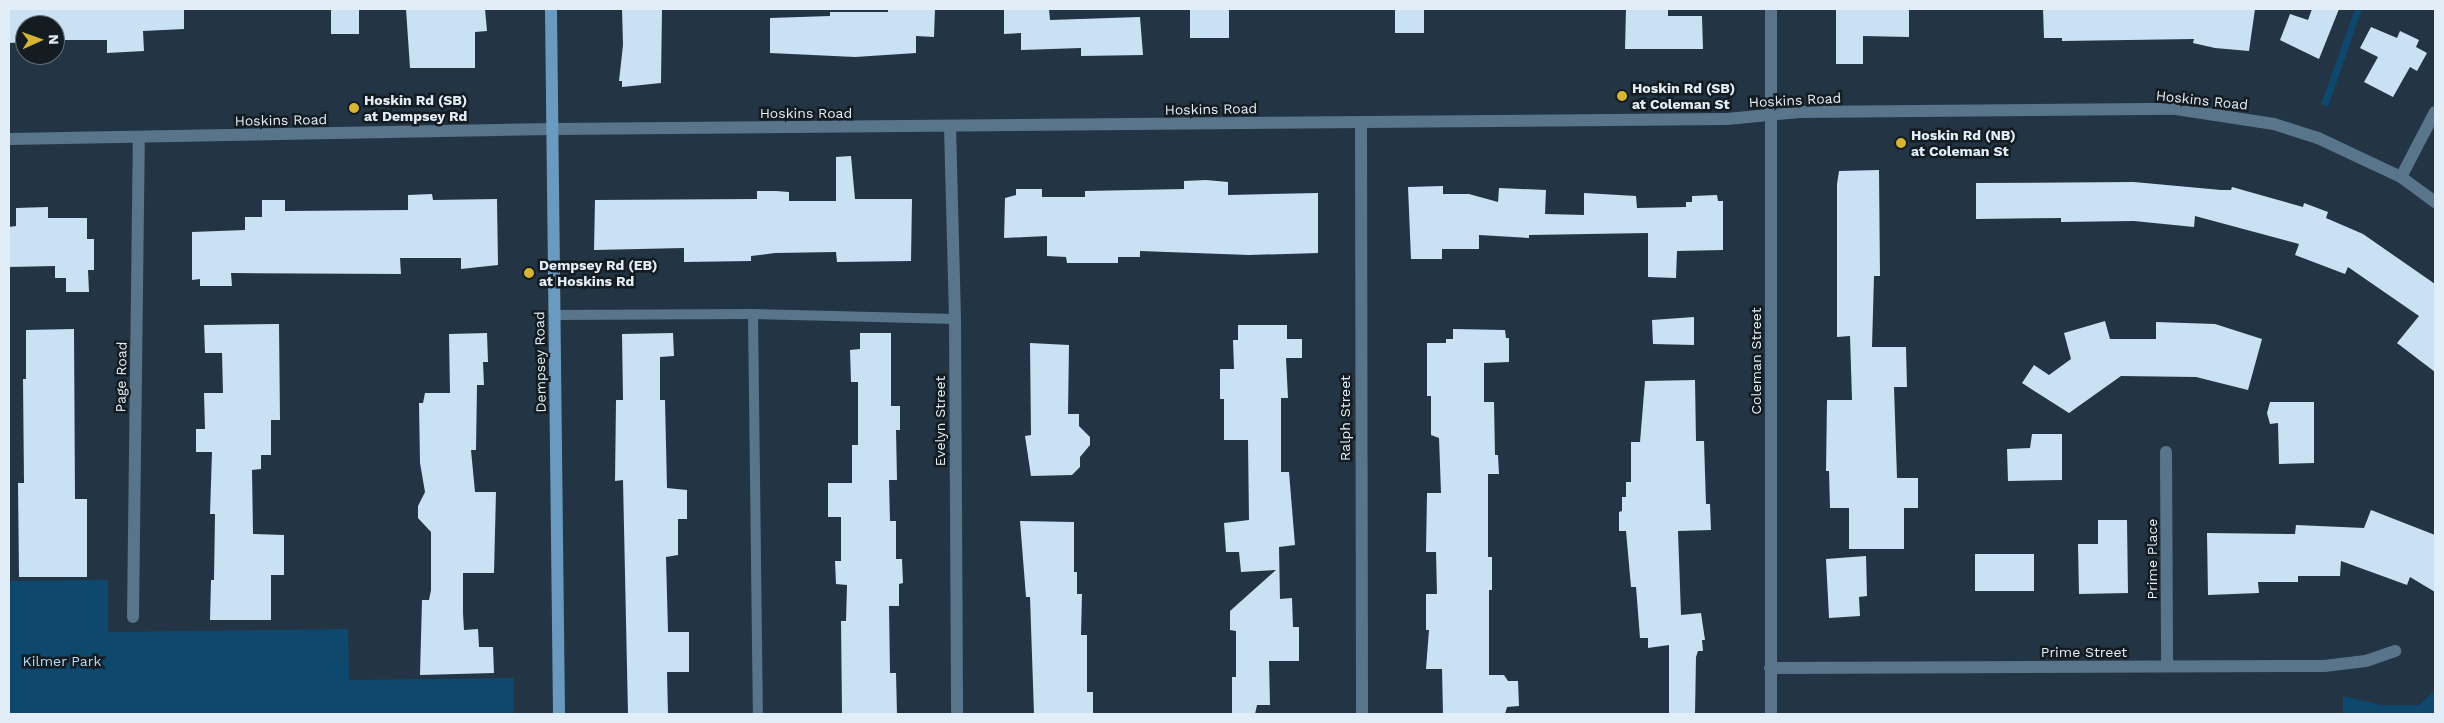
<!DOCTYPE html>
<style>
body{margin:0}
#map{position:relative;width:2444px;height:723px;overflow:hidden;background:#233544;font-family:"Work Sans",sans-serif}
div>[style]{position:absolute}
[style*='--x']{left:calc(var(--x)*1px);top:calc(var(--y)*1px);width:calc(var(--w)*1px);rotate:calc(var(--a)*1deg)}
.green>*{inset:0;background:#0e486d}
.building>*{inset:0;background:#cae1f3;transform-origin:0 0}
.lane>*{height:10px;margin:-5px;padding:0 5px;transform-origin:5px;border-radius:5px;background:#58758c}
.street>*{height:12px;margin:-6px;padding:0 6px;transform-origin:6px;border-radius:6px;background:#58758c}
.secondary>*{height:12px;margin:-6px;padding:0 6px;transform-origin:6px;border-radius:6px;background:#6a9abf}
.dots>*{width:14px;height:14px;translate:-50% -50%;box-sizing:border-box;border:2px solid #141c22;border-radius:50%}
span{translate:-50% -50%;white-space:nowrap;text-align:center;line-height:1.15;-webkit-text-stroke:5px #141c22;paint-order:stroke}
.poi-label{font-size:14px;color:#e2eef7;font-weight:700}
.left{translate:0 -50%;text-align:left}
.street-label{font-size:14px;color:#e2eef7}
.park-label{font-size:14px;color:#b5daf7}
.frame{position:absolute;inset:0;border:10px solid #e2eef7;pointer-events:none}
.north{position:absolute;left:15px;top:15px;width:50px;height:50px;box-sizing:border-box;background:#141c22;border:1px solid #667077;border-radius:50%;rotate:88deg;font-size:14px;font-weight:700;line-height:20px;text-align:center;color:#e2eef7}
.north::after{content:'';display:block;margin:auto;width:18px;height:22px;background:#d7b434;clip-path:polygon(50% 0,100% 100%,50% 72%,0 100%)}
</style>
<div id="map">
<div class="green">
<div style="clip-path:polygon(2355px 9px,2362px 9px,2328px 107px,2321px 104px)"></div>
<div style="clip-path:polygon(108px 580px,108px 632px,348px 629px,349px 680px,514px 678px,514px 714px,9px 714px,9px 581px)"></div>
<div style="clip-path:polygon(2435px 690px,2435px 714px,2343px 714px,2343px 696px,2381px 705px,2419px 705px)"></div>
</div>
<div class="building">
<div style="clip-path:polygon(9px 9px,184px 9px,184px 29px,143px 31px,144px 51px,107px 53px,107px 40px,55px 40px,55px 25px,25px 25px,25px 42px,9px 43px)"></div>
<div style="left:331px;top:9px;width:28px;height:25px"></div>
<div style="clip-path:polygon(406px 9px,485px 9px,487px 31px,475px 32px,475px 68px,410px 68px)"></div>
<div style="clip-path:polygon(622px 9px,662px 9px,661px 83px,622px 87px,622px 81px,619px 81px,623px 45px)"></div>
<div style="clip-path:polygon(888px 9px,935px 9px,934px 37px,916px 36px,916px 53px,855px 57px,770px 53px,770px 18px,830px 16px,830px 12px,888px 12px)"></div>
<div style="clip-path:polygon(1004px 9px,1049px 9px,1050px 20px,1140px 17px,1143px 55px,1081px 56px,1081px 48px,1021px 50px,1021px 33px,1004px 34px)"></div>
<div style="left:1190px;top:9px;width:39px;height:29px"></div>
<div style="left:1395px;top:9px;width:29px;height:24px"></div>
<div style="clip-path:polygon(1626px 9px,1668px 9px,1668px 16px,1702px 16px,1703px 49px,1625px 49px)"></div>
<div style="clip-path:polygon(1836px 9px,1909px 9px,1909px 37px,1863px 36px,1863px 64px,1836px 64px)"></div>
<div style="clip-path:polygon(2043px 9px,2255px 9px,2249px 51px,2215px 48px,2193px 43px,2194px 39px,2062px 41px,2062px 38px,2044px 38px)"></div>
<div style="clip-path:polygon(2312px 9px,2339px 9px,2319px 59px,2280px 40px,2290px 14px,2308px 20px)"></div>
<div style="clip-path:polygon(2371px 27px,2397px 38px,2400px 31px,2419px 40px,2416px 47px,2427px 53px,2417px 71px,2410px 67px,2393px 97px,2364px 82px,2378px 57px,2360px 48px)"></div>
<div style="clip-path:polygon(851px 156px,855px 199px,912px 199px,911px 261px,837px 262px,836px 252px,775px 253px,751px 256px,751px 261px,684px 262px,684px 248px,594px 250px,595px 200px,757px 199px,757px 191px,776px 191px,789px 192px,789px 201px,836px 201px,836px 157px)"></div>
<div style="clip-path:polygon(1879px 170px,1880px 276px,1874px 276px,1872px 347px,1906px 347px,1907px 387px,1894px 387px,1897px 478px,1918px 478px,1918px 508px,1904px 508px,1904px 549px,1849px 549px,1849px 508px,1830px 508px,1829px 471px,1826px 471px,1827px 400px,1852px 400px,1850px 336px,1837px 337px,1837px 184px,1839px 171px)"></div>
<div style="clip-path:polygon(1206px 180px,1228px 182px,1228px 195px,1318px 193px,1318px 253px,1249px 255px,1140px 251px,1140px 257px,1118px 257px,1118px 263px,1067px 263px,1066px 257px,1047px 256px,1047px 236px,1004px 238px,1005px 198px,1016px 195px,1016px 189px,1042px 189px,1042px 197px,1085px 197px,1085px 191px,1184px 189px,1184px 181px)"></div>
<div style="clip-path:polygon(2134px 182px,2221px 190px,2231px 190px,2232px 187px,2303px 207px,2304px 203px,2328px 212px,2326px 218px,2363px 234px,2435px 284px,2435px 372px,2397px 343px,2419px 316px,2348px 267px,2345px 274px,2295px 255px,2299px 244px,2195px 216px,2194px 227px,2134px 221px,2061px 222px,2061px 218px,1976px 219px,1976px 183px)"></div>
<div style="clip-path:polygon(1443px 186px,1443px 194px,1469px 194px,1498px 202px,1499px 188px,1546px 190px,1545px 214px,1584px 215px,1584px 193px,1636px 196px,1637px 208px,1686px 207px,1686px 202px,1692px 202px,1692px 196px,1717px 195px,1718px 201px,1723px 201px,1723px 250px,1677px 251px,1676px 278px,1648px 277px,1648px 233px,1529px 235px,1529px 238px,1479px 235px,1479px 249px,1442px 249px,1442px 259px,1411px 259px,1408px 187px)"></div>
<div style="clip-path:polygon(432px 194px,433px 200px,497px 199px,498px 265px,461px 269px,461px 258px,400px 258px,401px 274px,231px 273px,232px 286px,200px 286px,200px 279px,192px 280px,192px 232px,245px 230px,245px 217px,262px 217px,262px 200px,285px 200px,285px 211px,408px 210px,408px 195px)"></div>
<div style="clip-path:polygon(48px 207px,48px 218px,87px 218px,87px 239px,94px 239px,94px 270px,88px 270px,89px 292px,66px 292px,66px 278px,55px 278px,55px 266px,9px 267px,9px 227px,16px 226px,16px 208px)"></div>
<div style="clip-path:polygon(1694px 317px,1694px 345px,1653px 344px,1652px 320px)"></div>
<div style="clip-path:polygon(2105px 321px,2110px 339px,2156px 339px,2156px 322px,2215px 324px,2262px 339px,2248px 390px,2196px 377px,2121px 376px,2069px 413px,2022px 383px,2034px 365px,2049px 375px,2071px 359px,2064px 333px)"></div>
<div style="clip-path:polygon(279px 324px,280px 420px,271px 420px,271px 455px,261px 455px,261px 469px,252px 470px,253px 534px,284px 535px,284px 575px,271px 575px,271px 620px,210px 620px,211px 580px,214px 580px,215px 514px,210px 514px,212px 452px,196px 452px,196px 429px,205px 429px,204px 393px,223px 393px,222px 353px,205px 353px,204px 325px)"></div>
<div style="clip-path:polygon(1238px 325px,1287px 325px,1287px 339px,1302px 339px,1302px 358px,1286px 358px,1288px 398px,1281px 398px,1281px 472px,1289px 472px,1295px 545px,1279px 547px,1280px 599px,1292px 598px,1293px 627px,1299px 627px,1299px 661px,1269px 661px,1270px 705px,1257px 705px,1255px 714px,1232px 714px,1232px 677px,1236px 677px,1236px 631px,1230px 630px,1230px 611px,1276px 570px,1241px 572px,1239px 552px,1226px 552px,1224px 523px,1249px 520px,1248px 440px,1224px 440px,1224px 399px,1220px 399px,1220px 369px,1234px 369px,1233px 340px,1238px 340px)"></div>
<div style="clip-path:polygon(74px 329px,75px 499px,87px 499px,87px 577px,19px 577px,18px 483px,24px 483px,23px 379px,26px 379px,26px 330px)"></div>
<div style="clip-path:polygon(1453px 329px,1505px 330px,1506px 338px,1509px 338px,1509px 362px,1484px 363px,1484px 402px,1494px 402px,1495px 455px,1498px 455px,1499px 474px,1488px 474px,1488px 557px,1492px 557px,1492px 590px,1489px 590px,1489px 675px,1504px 675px,1508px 681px,1518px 681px,1519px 706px,1507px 707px,1505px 714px,1443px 714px,1442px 669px,1426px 669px,1429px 630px,1426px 630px,1426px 594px,1437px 594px,1436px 552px,1426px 552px,1427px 493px,1441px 493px,1439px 438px,1431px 435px,1431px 396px,1427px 396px,1427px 343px,1446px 343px,1446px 339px,1453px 339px)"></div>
<div style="clip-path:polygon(487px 333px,488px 362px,483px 362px,484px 385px,477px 385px,476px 450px,471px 450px,475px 492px,496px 492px,494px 573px,463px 573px,463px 613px,464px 630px,478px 629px,479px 647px,493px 647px,494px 673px,420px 675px,422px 600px,429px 600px,431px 590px,431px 532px,418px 518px,418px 506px,425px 492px,420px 463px,419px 403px,423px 403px,425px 393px,450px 393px,449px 334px)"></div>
<div style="clip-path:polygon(673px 333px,674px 356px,660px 357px,660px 400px,665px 400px,667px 488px,687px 490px,687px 519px,678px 519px,678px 555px,666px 557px,668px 632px,689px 632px,689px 672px,667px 672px,668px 714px,628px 714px,623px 480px,615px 481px,616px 400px,623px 400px,622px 334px)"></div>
<div style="clip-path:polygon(860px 333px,891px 333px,891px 406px,900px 406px,900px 430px,896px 430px,897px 480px,889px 480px,890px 521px,896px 521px,896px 559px,902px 559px,903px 583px,899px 584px,899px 606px,889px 606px,890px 673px,896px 673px,897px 714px,842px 714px,841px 621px,846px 621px,847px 585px,836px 584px,835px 561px,841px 561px,841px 517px,828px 517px,828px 483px,852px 483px,852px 445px,858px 445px,858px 382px,851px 382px,850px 350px,860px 349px)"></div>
<div style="clip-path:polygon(1030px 343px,1069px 345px,1068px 414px,1079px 414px,1079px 426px,1090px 437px,1090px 445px,1080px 457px,1080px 467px,1072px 475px,1031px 476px,1025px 436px,1031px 435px)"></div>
<div style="clip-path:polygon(1695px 380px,1696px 441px,1704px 441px,1706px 504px,1710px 504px,1711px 530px,1678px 531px,1681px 615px,1701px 613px,1705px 640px,1702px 640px,1703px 651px,1698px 651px,1696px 657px,1695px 714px,1669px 714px,1669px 645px,1648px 648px,1648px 638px,1640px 638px,1636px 587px,1631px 587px,1626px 531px,1619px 531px,1619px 512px,1622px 511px,1622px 497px,1626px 497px,1626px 482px,1631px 482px,1631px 442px,1640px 442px,1645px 381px)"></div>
<div style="clip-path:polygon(2270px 402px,2314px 402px,2314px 463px,2279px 464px,2278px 423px,2270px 424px,2267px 413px)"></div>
<div style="clip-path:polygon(2032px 434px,2062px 434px,2062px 480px,2008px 481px,2007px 449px,2030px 448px)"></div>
<div style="clip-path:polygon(2371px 510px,2435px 535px,2435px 592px,2410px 577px,2407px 585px,2341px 561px,2340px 576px,2298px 576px,2298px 582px,2258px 582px,2259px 593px,2208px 595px,2207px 533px,2295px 534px,2296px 525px,2364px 528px)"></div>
<div style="clip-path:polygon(2098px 520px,2127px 520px,2128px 593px,2079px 594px,2078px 544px,2098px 544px)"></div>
<div style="clip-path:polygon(1020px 521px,1074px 522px,1074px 572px,1077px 572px,1077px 594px,1082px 594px,1081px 635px,1087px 635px,1087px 692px,1093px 692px,1093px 714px,1034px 714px,1030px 597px,1026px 597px)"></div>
<div style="left:2034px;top:554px;width:37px;height:59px;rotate:90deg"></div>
<div style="clip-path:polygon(1866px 556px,1867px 596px,1859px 597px,1860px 616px,1829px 618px,1826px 559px)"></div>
</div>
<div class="lane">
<div style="--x:753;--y:314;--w:202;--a:1.4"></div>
<div style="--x:555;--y:315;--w:198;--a:-0.3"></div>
<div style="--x:753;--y:314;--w:400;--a:89.3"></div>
</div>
<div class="street">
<div style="--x:1771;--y:9;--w:705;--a:90"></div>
<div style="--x:1361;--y:122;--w:592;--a:89.9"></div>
<div style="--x:950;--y:127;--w:192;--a:88.5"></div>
<div style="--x:955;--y:319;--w:395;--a:89.7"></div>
<div style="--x:9;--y:139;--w:544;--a:-1.05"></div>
<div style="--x:553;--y:129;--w:1174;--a:-0.49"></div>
<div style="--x:1727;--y:119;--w:73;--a:-5.5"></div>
<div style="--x:1800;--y:112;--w:376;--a:-0.5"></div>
<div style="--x:2176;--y:109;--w:99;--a:8.7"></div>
<div style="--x:2274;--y:124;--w:46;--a:17.7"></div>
<div style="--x:2318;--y:138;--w:92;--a:25.2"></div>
<div style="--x:2401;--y:177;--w:42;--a:36.3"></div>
<div style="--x:2401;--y:177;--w:73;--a:-62.4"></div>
<div style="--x:2166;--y:452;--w:214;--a:89.7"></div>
<div style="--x:133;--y:617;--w:479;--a:-89.3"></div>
<div style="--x:1770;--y:668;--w:554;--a:-0.21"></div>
<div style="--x:2324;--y:666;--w:42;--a:-6.8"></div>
<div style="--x:2366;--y:661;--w:31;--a:-19"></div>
</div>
<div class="secondary">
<div style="--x:551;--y:9;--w:705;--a:89.35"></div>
</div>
<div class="dots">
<div style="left:1622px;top:96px;background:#d7b434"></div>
<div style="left:354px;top:108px;background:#d7b434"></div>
<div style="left:1901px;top:143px;background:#d7b434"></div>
<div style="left:529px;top:273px;background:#d7b434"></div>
</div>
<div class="poi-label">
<span class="left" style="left:1632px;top:96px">Hoskin Rd (SB)<br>at Coleman St</span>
<span class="left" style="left:364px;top:108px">Hoskin Rd (SB)<br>at Dempsey Rd</span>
<span class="left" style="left:1911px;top:143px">Hoskin Rd (NB)<br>at Coleman St</span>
<span class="left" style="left:539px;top:273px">Dempsey Rd (EB)<br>at Hoskins Rd</span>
</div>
<div class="street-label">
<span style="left:1795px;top:100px;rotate:-3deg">Hoskins Road</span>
<span style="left:2202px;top:100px;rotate:6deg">Hoskins Road</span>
<span style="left:1211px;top:109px;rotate:-1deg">Hoskins Road</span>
<span style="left:806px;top:113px">Hoskins Road</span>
<span style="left:281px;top:120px;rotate:-1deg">Hoskins Road</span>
<span style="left:1756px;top:361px;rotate:-90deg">Coleman Street</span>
<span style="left:540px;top:362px;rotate:-91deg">Dempsey Road</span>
<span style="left:121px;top:377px;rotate:-89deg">Page Road</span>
<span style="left:1345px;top:418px;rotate:-90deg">Ralph Street</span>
<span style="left:940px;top:421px;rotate:-90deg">Evelyn Street</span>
<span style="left:2152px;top:559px;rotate:-90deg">Prime Place</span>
<span style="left:2084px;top:652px">Prime Street</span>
</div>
<div class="park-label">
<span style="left:62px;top:661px">Kilmer Park</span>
</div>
<div class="frame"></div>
<div class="north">N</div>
</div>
